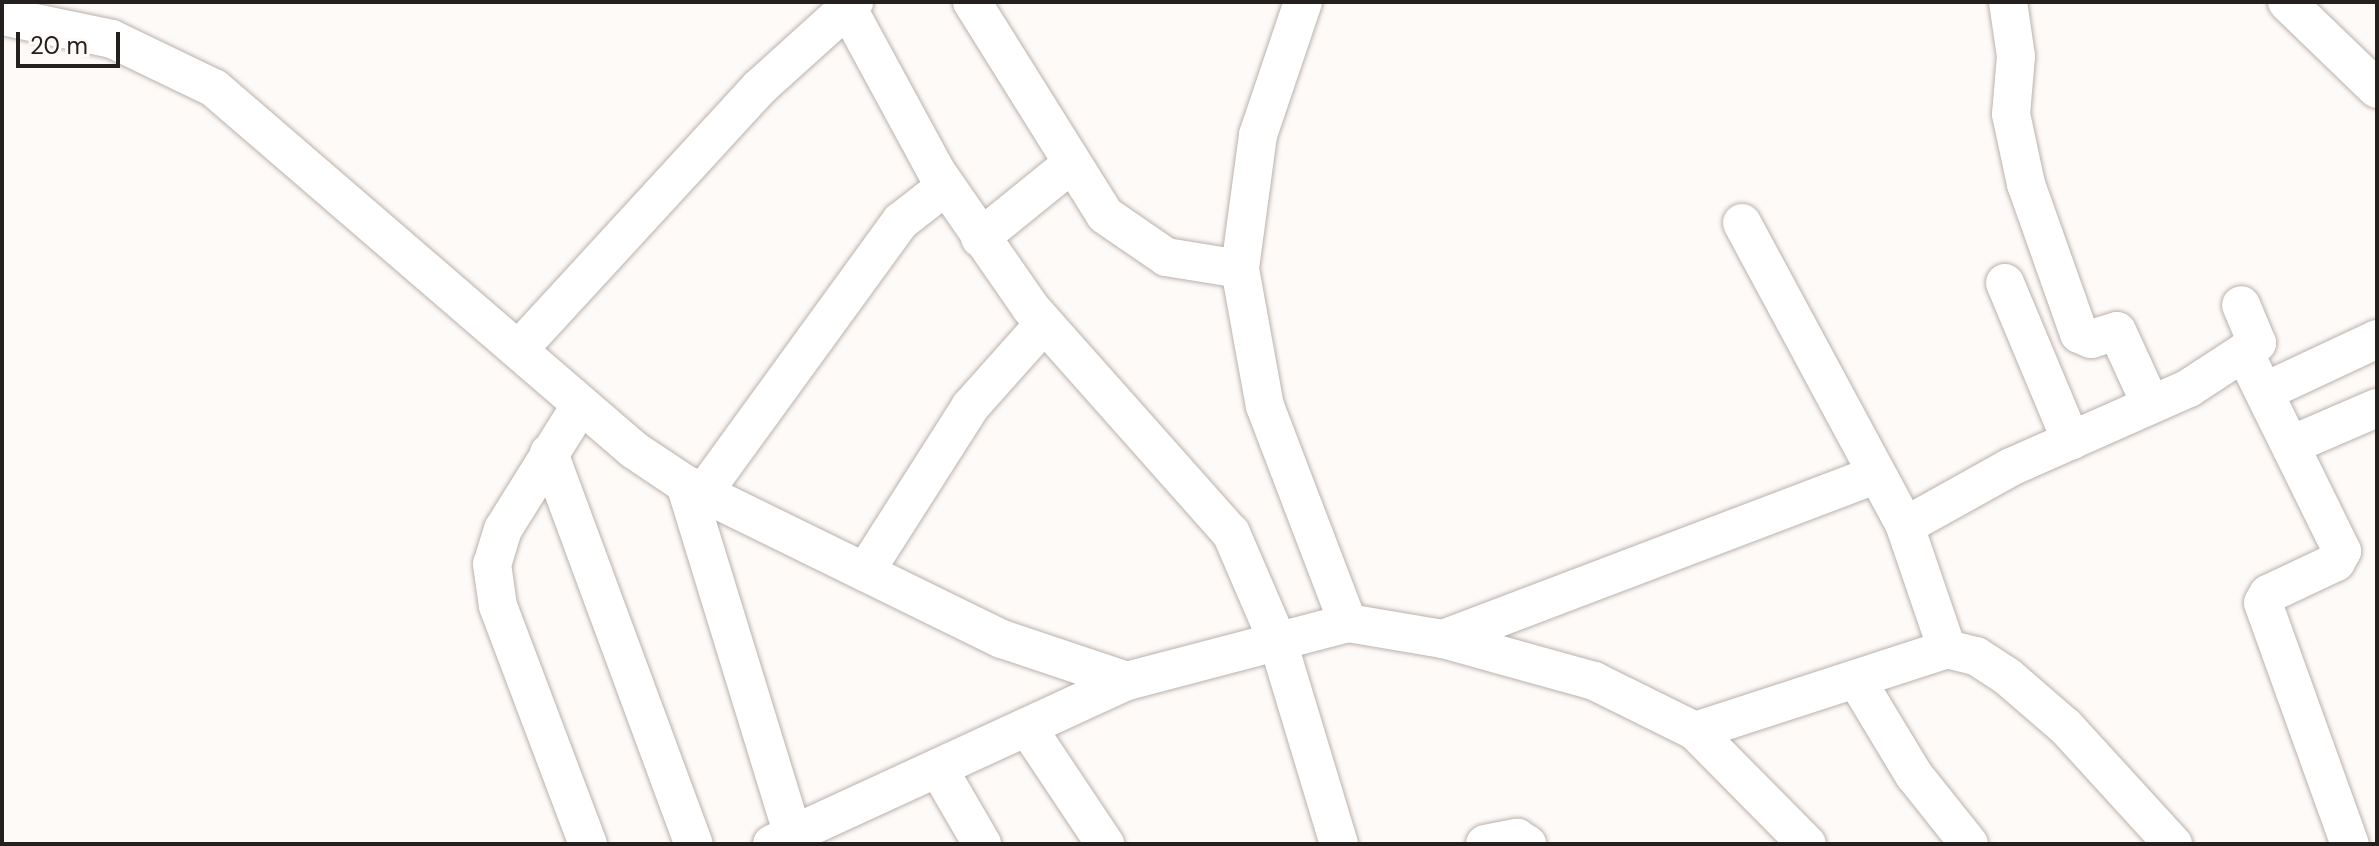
<!DOCTYPE html>
<style>
body{margin:0}
#map{position:relative;width:2379px;height:846px;overflow:hidden;background:#fefaf7;font-family:"DM Sans",sans-serif}
div>[style]{position:absolute}
[style*='--x']{left:calc(var(--x)*1px);top:calc(var(--y)*1px);width:calc(var(--w)*1px);rotate:calc(var(--a)*1deg)}
.roads{filter:drop-shadow(0 0 2px #bab1ab) drop-shadow(0 0 2px #bab1ab)}
.minor>*{height:38px;margin:-19px;padding:0 19px;transform-origin:19px;border-radius:19px;background:#fff}
span{translate:-50% -50%;white-space:nowrap;text-align:center;line-height:1.15;-webkit-text-stroke:6px #fefaf7;paint-order:stroke}
.frame{position:absolute;inset:0;border:4px solid #23201d;pointer-events:none}
.scale{position:absolute;left:16px;top:32px;width:104px;height:36px;box-sizing:border-box;border:4px solid #23201d;border-top:0;padding-left:10px;font-size:24px;line-height:28px;white-space:nowrap;color:#23201d;-webkit-text-stroke:6px #fefaf7;paint-order:stroke}
</style>
<div id="map">
<div class="roads">
<div class="minor">
<div style="--x:972;--y:2;--w:251;--a:58"></div>
<div style="--x:1105;--y:215;--w:74;--a:34.5"></div>
<div style="--x:1166;--y:257;--w:75;--a:9.2"></div>
<div style="--x:1303;--y:2;--w:140;--a:108.7"></div>
<div style="--x:1258;--y:135;--w:135;--a:97.7"></div>
<div style="--x:1240;--y:269;--w:139;--a:79.7"></div>
<div style="--x:1265;--y:406;--w:232;--a:69.1"></div>
<div style="--x:2008;--y:2;--w:55;--a:81.6"></div>
<div style="--x:2016;--y:56;--w:58;--a:94.9"></div>
<div style="--x:2011;--y:114;--w:72;--a:77.9"></div>
<div style="--x:2026;--y:184;--w:159;--a:70.5"></div>
<div style="--x:2079;--y:334;--w:13;--a:23"></div>
<div style="--x:2091;--y:339;--w:27;--a:-17"></div>
<div style="--x:2117;--y:331;--w:81;--a:65.3"></div>
<div style="--x:2287;--y:2;--w:125;--a:44"></div>
<div style="--x:847;--y:7;--w:187;--a:61.5"></div>
<div style="--x:936;--y:171;--w:165;--a:55.3"></div>
<div style="--x:1030;--y:307;--w:302;--a:48.4"></div>
<div style="--x:1231;--y:533;--w:119;--a:66.7"></div>
<div style="--x:1278;--y:642;--w:211;--a:73.2"></div>
<div style="--x:2;--y:16;--w:112;--a:11.8"></div>
<div style="--x:112;--y:39;--w:113;--a:25.7"></div>
<div style="--x:214;--y:88;--w:554;--a:40.76"></div>
<div style="--x:634;--y:450;--w:61;--a:33.7"></div>
<div style="--x:685;--y:484;--w:353;--a:26.1"></div>
<div style="--x:1002;--y:639;--w:132;--a:18.6"></div>
<div style="--x:1127;--y:681;--w:228;--a:-14.7"></div>
<div style="--x:1348;--y:623;--w:96;--a:9.6"></div>
<div style="--x:1443;--y:639;--w:157;--a:15.5"></div>
<div style="--x:1594;--y:681;--w:113;--a:26.3"></div>
<div style="--x:1695;--y:731;--w:159;--a:45.3"></div>
<div style="--x:1742;--y:223;--w:344;--a:61.7"></div>
<div style="--x:980;--y:238;--w:114;--a:-39"></div>
<div style="--x:2005;--y:283;--w:171;--a:67.3"></div>
<div style="--x:519;--y:349;--w:356;--a:-47.4"></div>
<div style="--x:760;--y:87;--w:127;--a:-42.1"></div>
<div style="--x:2244;--y:352;--w:222;--a:63.8"></div>
<div style="--x:2342;--y:551;--w:13;--a:119"></div>
<div style="--x:2336;--y:562;--w:75;--a:154.8"></div>
<div style="--x:2268;--y:594;--w:10;--a:119"></div>
<div style="--x:2263;--y:603;--w:256;--a:70.2"></div>
<div style="--x:2264;--y:392;--w:125;--a:-25.1"></div>
<div style="--x:580;--y:406;--w:145;--a:122"></div>
<div style="--x:503;--y:529;--w:37;--a:107"></div>
<div style="--x:492;--y:564;--w:42;--a:81.9"></div>
<div style="--x:498;--y:606;--w:254;--a:69.3"></div>
<div style="--x:2291;--y:445;--w:94;--a:-23.3"></div>
<div style="--x:549;--y:453;--w:417;--a:69.7"></div>
<div style="--x:685;--y:484;--w:366;--a:72.9"></div>
<div style="--x:706;--y:489;--w:331;--a:-54"></div>
<div style="--x:901;--y:221;--w:57;--a:-37.9"></div>
<div style="--x:865;--y:572;--w:196;--a:-57.5"></div>
<div style="--x:970;--y:407;--w:111;--a:-48.3"></div>
<div style="--x:1443;--y:639;--w:462;--a:-20.8"></div>
<div style="--x:1947;--y:649;--w:30;--a:14"></div>
<div style="--x:1976;--y:656;--w:38;--a:33"></div>
<div style="--x:2008;--y:677;--w:77;--a:40.8"></div>
<div style="--x:2066;--y:727;--w:159;--a:47.6"></div>
<div style="--x:1856;--y:679;--w:112;--a:58.9"></div>
<div style="--x:1914;--y:775;--w:88;--a:51.4"></div>
<div style="--x:1027;--y:727;--w:141;--a:56.3"></div>
<div style="--x:1695;--y:731;--w:265;--a:-18"></div>
<div style="--x:1947;--y:649;--w:130;--a:-108.9"></div>
<div style="--x:1905;--y:526;--w:121;--a:-29.1"></div>
<div style="--x:2011;--y:467;--w:195;--a:-23.9"></div>
<div style="--x:2189;--y:388;--w:66;--a:-33.2"></div>
<div style="--x:2244;--y:352;--w:16;--a:-35"></div>
<div style="--x:2257;--y:343;--w:41;--a:-112.8"></div>
<div style="--x:938;--y:768;--w:88;--a:59.9"></div>
<div style="--x:772;--y:844;--w:391;--a:-24.7"></div>
<div style="--x:1485;--y:844;--w:33;--a:-11"></div>
<div style="--x:1517;--y:838;--w:12;--a:31"></div>
</div>
</div>
<div class="frame"></div>
<div class="scale">20 m</div>
</div>
